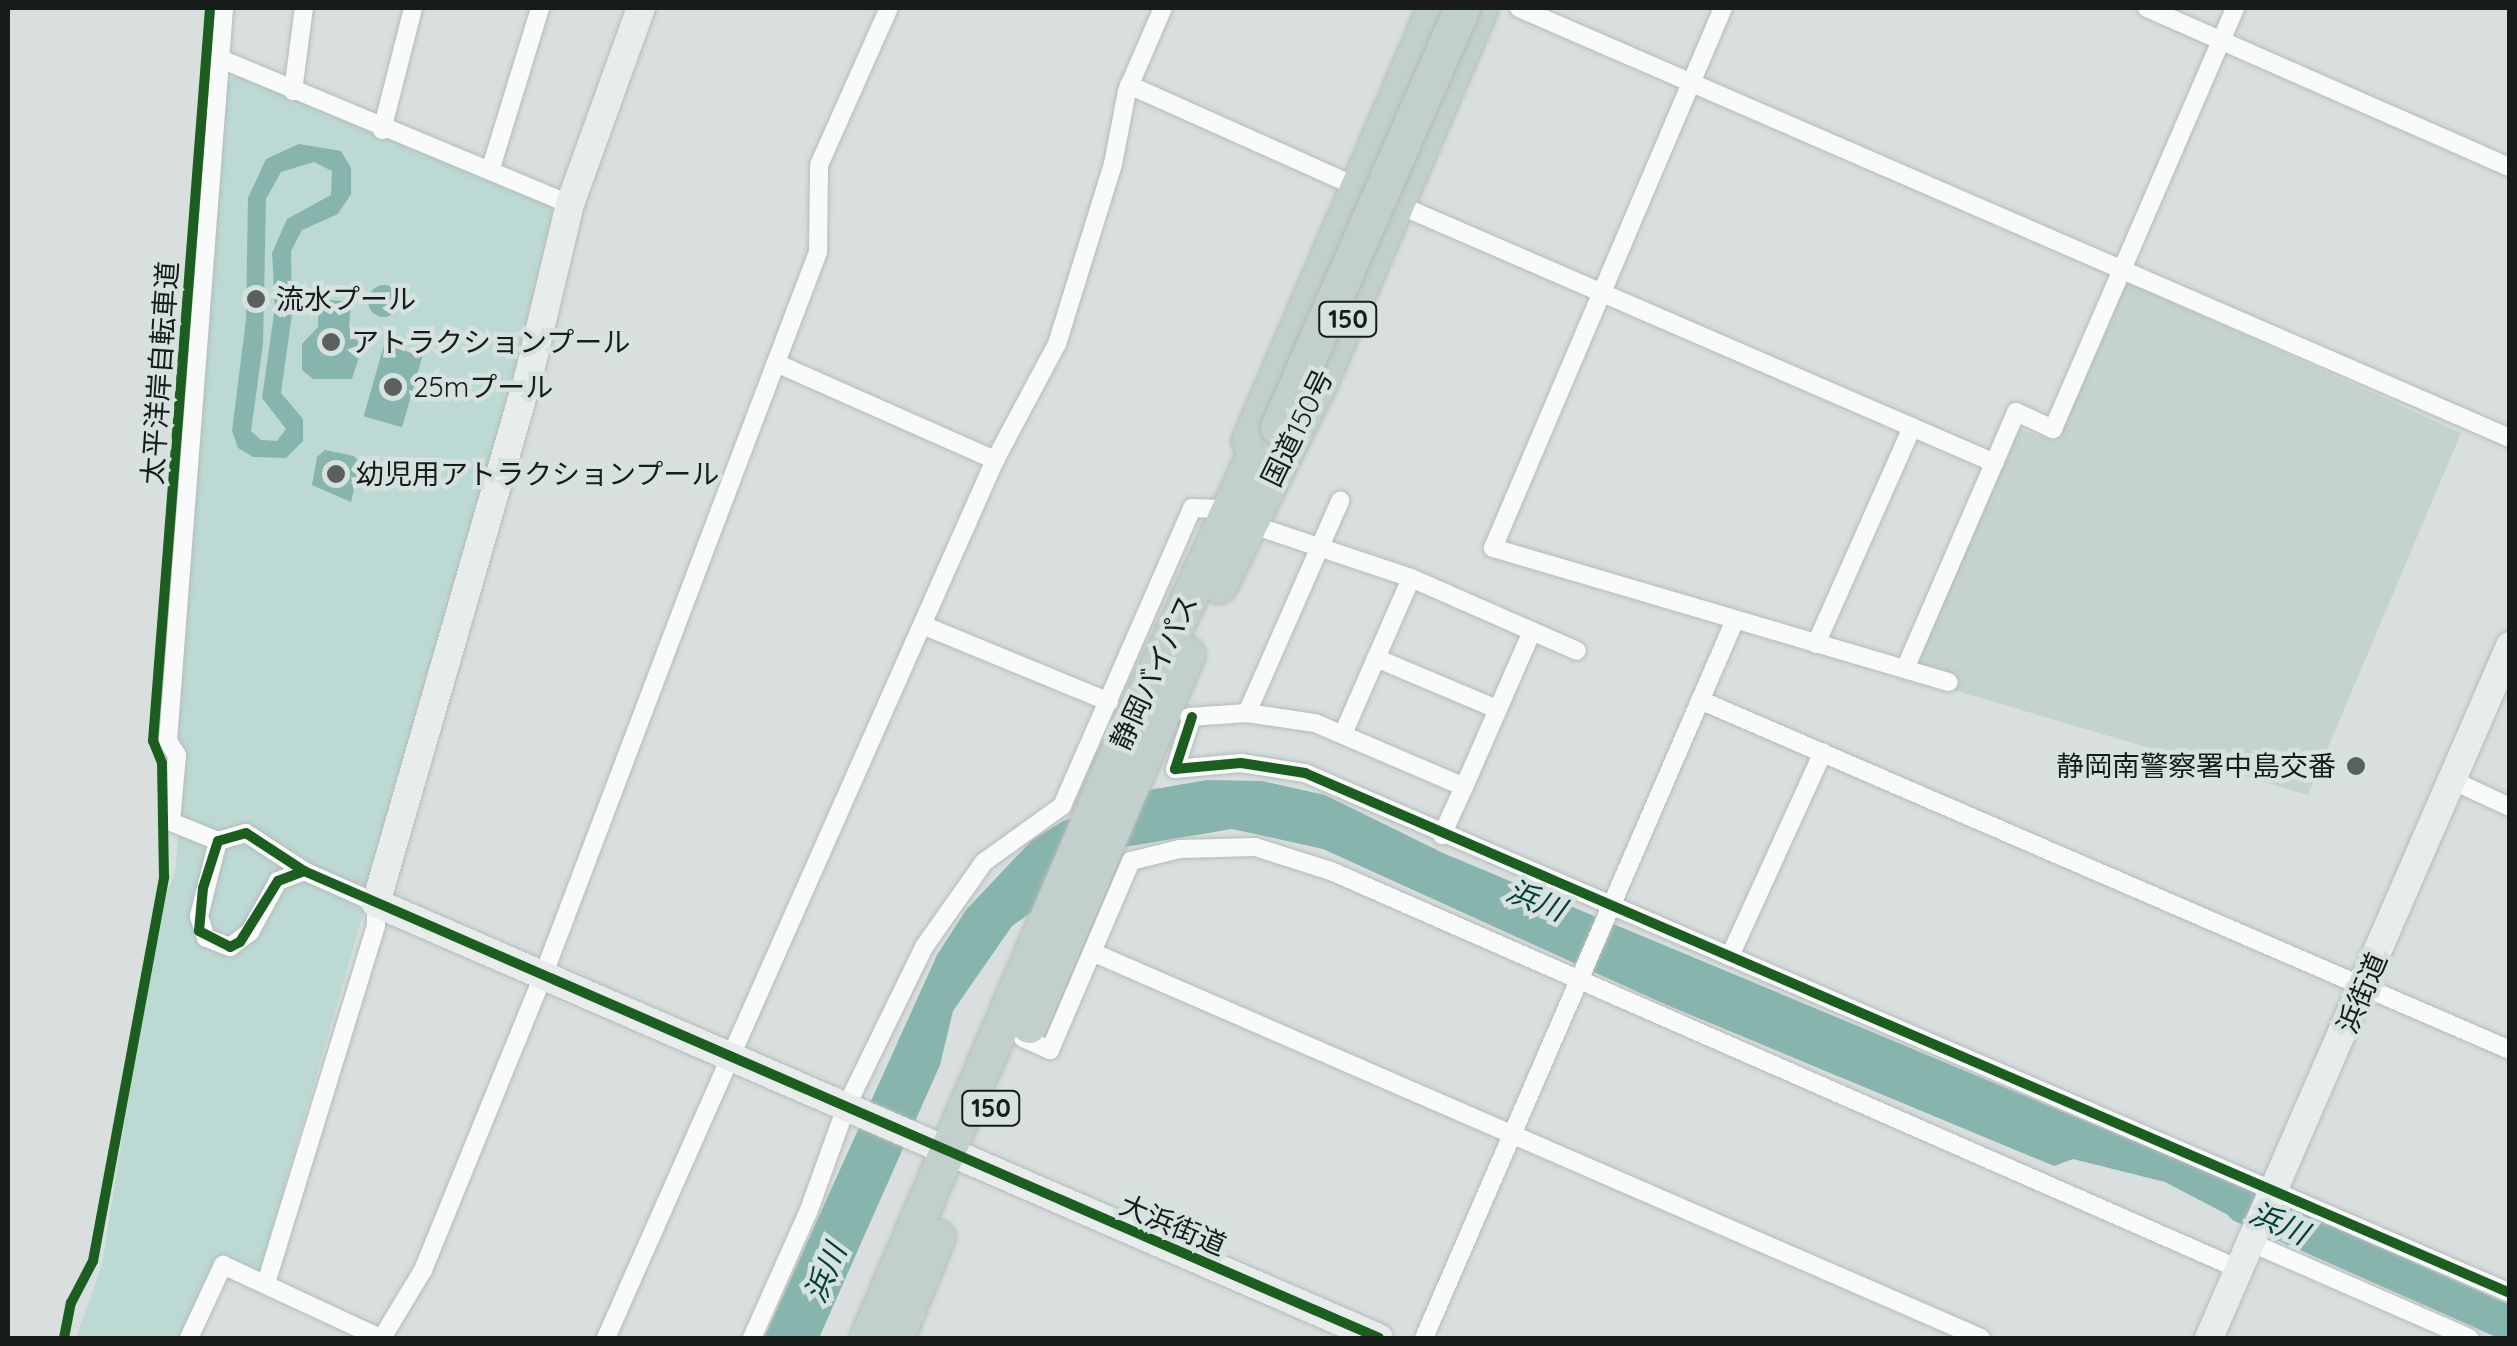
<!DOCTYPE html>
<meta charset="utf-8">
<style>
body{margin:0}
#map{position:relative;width:2517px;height:1346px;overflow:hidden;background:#d8dfde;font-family:Quicksand,"Noto Sans JP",sans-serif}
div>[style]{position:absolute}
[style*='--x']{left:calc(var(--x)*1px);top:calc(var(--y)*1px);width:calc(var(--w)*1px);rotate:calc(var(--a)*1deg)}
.built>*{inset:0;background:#c5d3d0}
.green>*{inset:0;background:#bcd9d4}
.water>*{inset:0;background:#87b4ac;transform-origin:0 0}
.round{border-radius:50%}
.river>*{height:35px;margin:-17.5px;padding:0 17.5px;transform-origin:17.5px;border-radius:17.5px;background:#87b4ac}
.roads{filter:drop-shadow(0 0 2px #b5bbba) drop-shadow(0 0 2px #b5bbba)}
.street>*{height:18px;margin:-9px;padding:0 9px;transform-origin:9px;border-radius:9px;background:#f9fafa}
.secondary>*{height:28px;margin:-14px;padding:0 14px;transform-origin:14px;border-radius:14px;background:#e8edec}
.highway>*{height:35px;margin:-17.5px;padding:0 17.5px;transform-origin:17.5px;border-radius:17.5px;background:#c1cfcd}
.bridges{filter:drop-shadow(0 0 2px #b5b9b8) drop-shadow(0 0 2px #b5b9b8)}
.highway-bridge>*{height:35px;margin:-17.5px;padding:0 17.5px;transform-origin:17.5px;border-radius:17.5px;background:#c1cfcd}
.cycleway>*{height:10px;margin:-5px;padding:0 5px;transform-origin:5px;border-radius:5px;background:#1b5e20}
.dots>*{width:28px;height:28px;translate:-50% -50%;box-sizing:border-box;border:5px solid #d5e2df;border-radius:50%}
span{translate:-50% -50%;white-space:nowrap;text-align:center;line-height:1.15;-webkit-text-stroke:9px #d5e2df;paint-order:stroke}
.shield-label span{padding:2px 8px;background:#d5e2df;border:2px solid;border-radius:8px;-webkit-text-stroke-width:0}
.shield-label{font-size:25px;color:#171b1a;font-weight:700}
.poi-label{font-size:28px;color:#171b1a}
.left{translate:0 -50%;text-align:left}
.right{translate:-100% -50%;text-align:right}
.street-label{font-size:28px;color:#171b1a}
.water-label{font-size:30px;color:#044038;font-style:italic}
.frame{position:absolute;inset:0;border:10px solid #171b1a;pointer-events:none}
</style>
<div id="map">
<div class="built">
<div style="clip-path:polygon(2124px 280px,2461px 433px,2308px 795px,1950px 689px,1918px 663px,2018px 429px,2055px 441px)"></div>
</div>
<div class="green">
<div style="clip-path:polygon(237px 75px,548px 202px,553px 215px,519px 373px,260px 1271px,221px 1256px,182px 1338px,76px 1338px,102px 1265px,157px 918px,175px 873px,185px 754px,175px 738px,225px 83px)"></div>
</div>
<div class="water">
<div style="clip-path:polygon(evenodd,299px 144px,341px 151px,351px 168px,351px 194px,338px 214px,302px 230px,291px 251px,292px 314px,281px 393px,303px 419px,303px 441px,286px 458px,253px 457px,238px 448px,232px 431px,246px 320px,248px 198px,266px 159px,299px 144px,314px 162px,332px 171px,331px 195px,287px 219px,272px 253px,275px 307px,262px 398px,286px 429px,277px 441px,261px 440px,251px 431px,263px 344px,266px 199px,281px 172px,314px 162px)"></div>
<div class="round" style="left:368px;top:285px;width:32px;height:32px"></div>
<div style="clip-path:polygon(319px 299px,351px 302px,349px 328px,362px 348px,352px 379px,313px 379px,302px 370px,302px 344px,318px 327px)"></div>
<div style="left:384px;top:345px;width:40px;height:74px;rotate:16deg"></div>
<div style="clip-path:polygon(325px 450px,354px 456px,360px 463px,351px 502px,312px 485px,317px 457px)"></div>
<div style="clip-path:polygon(1207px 780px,1262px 781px,1325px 795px,1443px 853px,2258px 1193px,2291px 1213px,2278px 1241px,2165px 1182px,2073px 1159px,2054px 1166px,1662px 1003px,1323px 849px,1232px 829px,1125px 847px,1012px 926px,953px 1011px,940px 1065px,819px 1338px,764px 1338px,937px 955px,966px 910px,1032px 840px,1063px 821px,1149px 790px)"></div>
</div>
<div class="river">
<div style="--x:2242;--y:1205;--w:293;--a:23.9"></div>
</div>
<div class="roads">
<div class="street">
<div style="--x:1519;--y:8;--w:1080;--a:23.46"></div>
<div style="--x:1723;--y:8;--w:587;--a:113.07"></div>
<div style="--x:1493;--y:548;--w:475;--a:16.4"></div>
<div style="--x:2147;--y:8;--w:396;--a:23.7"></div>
<div style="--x:221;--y:59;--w:378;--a:22.6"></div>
<div style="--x:1129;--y:85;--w:255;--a:24.1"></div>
<div style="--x:293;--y:91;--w:84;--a:-82.5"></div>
<div style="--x:382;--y:130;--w:126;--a:-75.7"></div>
<div style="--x:490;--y:171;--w:170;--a:-72.9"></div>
<div style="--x:1390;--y:201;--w:659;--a:23.42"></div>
<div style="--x:776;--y:363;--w:240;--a:23.9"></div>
<div style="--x:1250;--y:524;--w:170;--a:18.5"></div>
<div style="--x:1411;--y:578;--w:181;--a:23.7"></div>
<div style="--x:925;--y:626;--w:199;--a:22.4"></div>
<div style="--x:1816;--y:644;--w:237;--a:-66.1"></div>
<div style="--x:1376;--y:658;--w:131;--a:22.9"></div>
<div style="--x:1905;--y:669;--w:280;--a:-66.6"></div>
<div style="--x:2016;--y:412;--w:41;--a:24.7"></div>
<div style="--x:2053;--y:429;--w:459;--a:-66.6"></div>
<div style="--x:1700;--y:700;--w:882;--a:23.37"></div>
<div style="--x:1247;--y:713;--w:232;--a:-66.3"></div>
<div style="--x:1189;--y:717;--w:58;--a:-3.9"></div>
<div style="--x:1247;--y:713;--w:69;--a:8.4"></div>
<div style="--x:1315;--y:723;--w:162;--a:23.2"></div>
<div style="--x:1464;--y:787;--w:170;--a:-66.4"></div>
<div style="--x:1192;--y:717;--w:55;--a:108.1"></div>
<div style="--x:1175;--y:769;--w:66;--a:-5.2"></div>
<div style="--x:1241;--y:763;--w:65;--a:8.9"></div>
<div style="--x:1305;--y:773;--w:1312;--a:23.34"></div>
<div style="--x:1343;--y:734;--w:170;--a:-66.4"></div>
<div style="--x:2452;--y:780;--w:64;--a:25"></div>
<div style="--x:1442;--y:835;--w:53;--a:-65.4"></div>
<div style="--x:218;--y:841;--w:51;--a:-158"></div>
<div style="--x:171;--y:822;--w:67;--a:-84.9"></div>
<div style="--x:177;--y:755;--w:17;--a:-123"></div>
<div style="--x:168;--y:741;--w:735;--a:-85.63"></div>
<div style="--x:1092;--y:952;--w:969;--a:23.47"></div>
<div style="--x:1730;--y:956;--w:224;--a:-65.5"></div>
<div style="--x:1023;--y:1038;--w:30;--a:24"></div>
<div style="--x:1050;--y:1050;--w:206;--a:-66.8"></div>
<div style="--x:1131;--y:861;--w:50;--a:-13.8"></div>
<div style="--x:1180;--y:849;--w:75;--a:-1.5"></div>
<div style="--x:1255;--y:847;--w:80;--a:17.5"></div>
<div style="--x:1331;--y:871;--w:991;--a:23.67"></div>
<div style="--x:2252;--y:1243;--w:237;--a:23.6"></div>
<div style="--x:267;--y:1280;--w:370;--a:-72.9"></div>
<div style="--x:376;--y:926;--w:23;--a:-90"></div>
<div style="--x:376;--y:903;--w:79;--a:-156"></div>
<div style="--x:304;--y:871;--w:28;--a:159"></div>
<div style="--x:278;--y:881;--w:58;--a:118.8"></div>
<div style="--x:250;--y:932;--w:25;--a:143"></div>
<div style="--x:230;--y:947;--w:26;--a:-159"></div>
<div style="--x:206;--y:938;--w:23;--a:-108"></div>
<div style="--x:199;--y:916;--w:77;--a:-75.8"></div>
<div style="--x:218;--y:841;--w:29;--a:-16"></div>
<div style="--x:246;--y:833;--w:69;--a:33.2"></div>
<div style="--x:189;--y:1338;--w:81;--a:-65"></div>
<div style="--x:223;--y:1265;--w:173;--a:24.9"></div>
<div style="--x:382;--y:1338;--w:79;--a:-58.9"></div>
<div style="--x:423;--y:1270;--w:318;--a:-67.8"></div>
<div style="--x:543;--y:976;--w:774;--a:-69.2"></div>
<div style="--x:818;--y:252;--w:87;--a:-89.3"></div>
<div style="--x:819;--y:165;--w:172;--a:-66"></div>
<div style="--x:606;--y:1338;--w:960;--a:-66.1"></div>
<div style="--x:995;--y:460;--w:132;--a:-61.9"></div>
<div style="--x:1057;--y:344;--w:189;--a:-72.7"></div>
<div style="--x:1113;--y:164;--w:74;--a:-79.1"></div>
<div style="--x:1127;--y:91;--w:90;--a:-66.6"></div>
<div style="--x:752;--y:1338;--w:140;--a:-66"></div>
<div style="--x:809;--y:1210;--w:109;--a:-70.2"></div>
<div style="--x:846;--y:1107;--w:178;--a:-64"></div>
<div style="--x:924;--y:947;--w:104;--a:-54.8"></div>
<div style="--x:984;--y:862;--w:96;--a:-35.7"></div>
<div style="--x:1062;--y:806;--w:325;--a:-66.4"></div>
<div style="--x:1192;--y:508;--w:27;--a:2"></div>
<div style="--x:1424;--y:1338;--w:782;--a:-66.58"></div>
</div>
<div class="secondary">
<div style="--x:641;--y:8;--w:208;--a:109.9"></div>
<div style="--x:570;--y:204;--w:172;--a:103.5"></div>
<div style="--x:530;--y:371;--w:554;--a:106.14"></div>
<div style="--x:376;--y:903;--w:1093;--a:23.45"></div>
<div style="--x:2209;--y:1338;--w:755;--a:-66.49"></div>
</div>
<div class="highway">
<div style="--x:1249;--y:441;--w:471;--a:-66.8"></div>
<div style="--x:1219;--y:585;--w:230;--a:-63.7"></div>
<div style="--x:1321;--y:379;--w:404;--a:-66.8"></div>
<div style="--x:1029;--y:1025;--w:403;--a:-66.9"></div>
<div style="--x:867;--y:1338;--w:622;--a:-66.81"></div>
<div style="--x:1112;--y:766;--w:377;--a:-65.5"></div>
<div style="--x:896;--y:1338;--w:109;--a:-67.9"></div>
</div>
</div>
<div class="bridges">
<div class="highway-bridge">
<div style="--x:1278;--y:427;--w:458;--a:-66.3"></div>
</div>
</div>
<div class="cycleway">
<div style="--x:1192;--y:717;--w:55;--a:108.1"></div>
<div style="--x:1175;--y:769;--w:66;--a:-5.2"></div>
<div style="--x:1241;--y:763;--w:65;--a:8.9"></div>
<div style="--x:1305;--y:773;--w:1312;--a:23.34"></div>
<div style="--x:304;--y:871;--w:69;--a:-146.8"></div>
<div style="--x:246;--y:833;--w:29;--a:164"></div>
<div style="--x:218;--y:841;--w:49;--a:107.7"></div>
<div style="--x:203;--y:888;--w:43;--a:95.3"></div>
<div style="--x:199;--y:931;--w:35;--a:27"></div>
<div style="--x:230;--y:947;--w:11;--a:-27"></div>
<div style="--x:240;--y:942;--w:72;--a:-58.1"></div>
<div style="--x:278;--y:881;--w:28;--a:-21"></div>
<div style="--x:304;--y:871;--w:1172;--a:23.48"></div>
<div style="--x:64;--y:1338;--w:36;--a:-79"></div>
<div style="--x:71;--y:1303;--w:47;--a:-62.4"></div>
<div style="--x:93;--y:1261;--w:391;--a:-79.5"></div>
<div style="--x:164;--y:877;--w:114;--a:-91"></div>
<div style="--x:162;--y:763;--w:24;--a:-112"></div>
<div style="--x:153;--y:741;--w:735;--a:-85.55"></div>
</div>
<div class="dots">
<div style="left:256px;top:299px;background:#5b605f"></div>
<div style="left:331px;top:342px;background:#5b605f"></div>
<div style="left:393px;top:387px;background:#5b605f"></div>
<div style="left:336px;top:474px;background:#5b605f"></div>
<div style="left:2356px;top:766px;background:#5b605f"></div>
</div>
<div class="shield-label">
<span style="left:1348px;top:319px">150</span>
<span style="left:991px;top:1108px">150</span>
</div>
<div class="poi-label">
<span class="left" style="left:276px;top:299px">流水プール</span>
<span class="left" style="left:351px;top:342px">アトラクションプール</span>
<span class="left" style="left:413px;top:387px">25mプール</span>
<span class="left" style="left:356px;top:474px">幼児用アトラクションプール</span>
<span class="right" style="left:2336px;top:766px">静岡南警察署中島交番</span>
</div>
<div class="street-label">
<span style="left:160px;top:373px;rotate:-86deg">太平洋岸自転車道</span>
<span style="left:1297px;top:428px;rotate:-64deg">国道150号</span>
<span style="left:1154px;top:672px;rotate:-65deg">静岡バイパス</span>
<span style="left:2362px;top:993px;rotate:-67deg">浜街道</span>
<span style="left:1173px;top:1225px;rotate:23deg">大浜街道</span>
</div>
<div class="water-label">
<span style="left:1536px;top:900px;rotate:22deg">浜川</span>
<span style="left:2279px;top:1223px;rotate:24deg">浜川</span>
<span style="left:825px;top:1273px;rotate:-67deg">浜川</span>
</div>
<div class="frame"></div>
</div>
